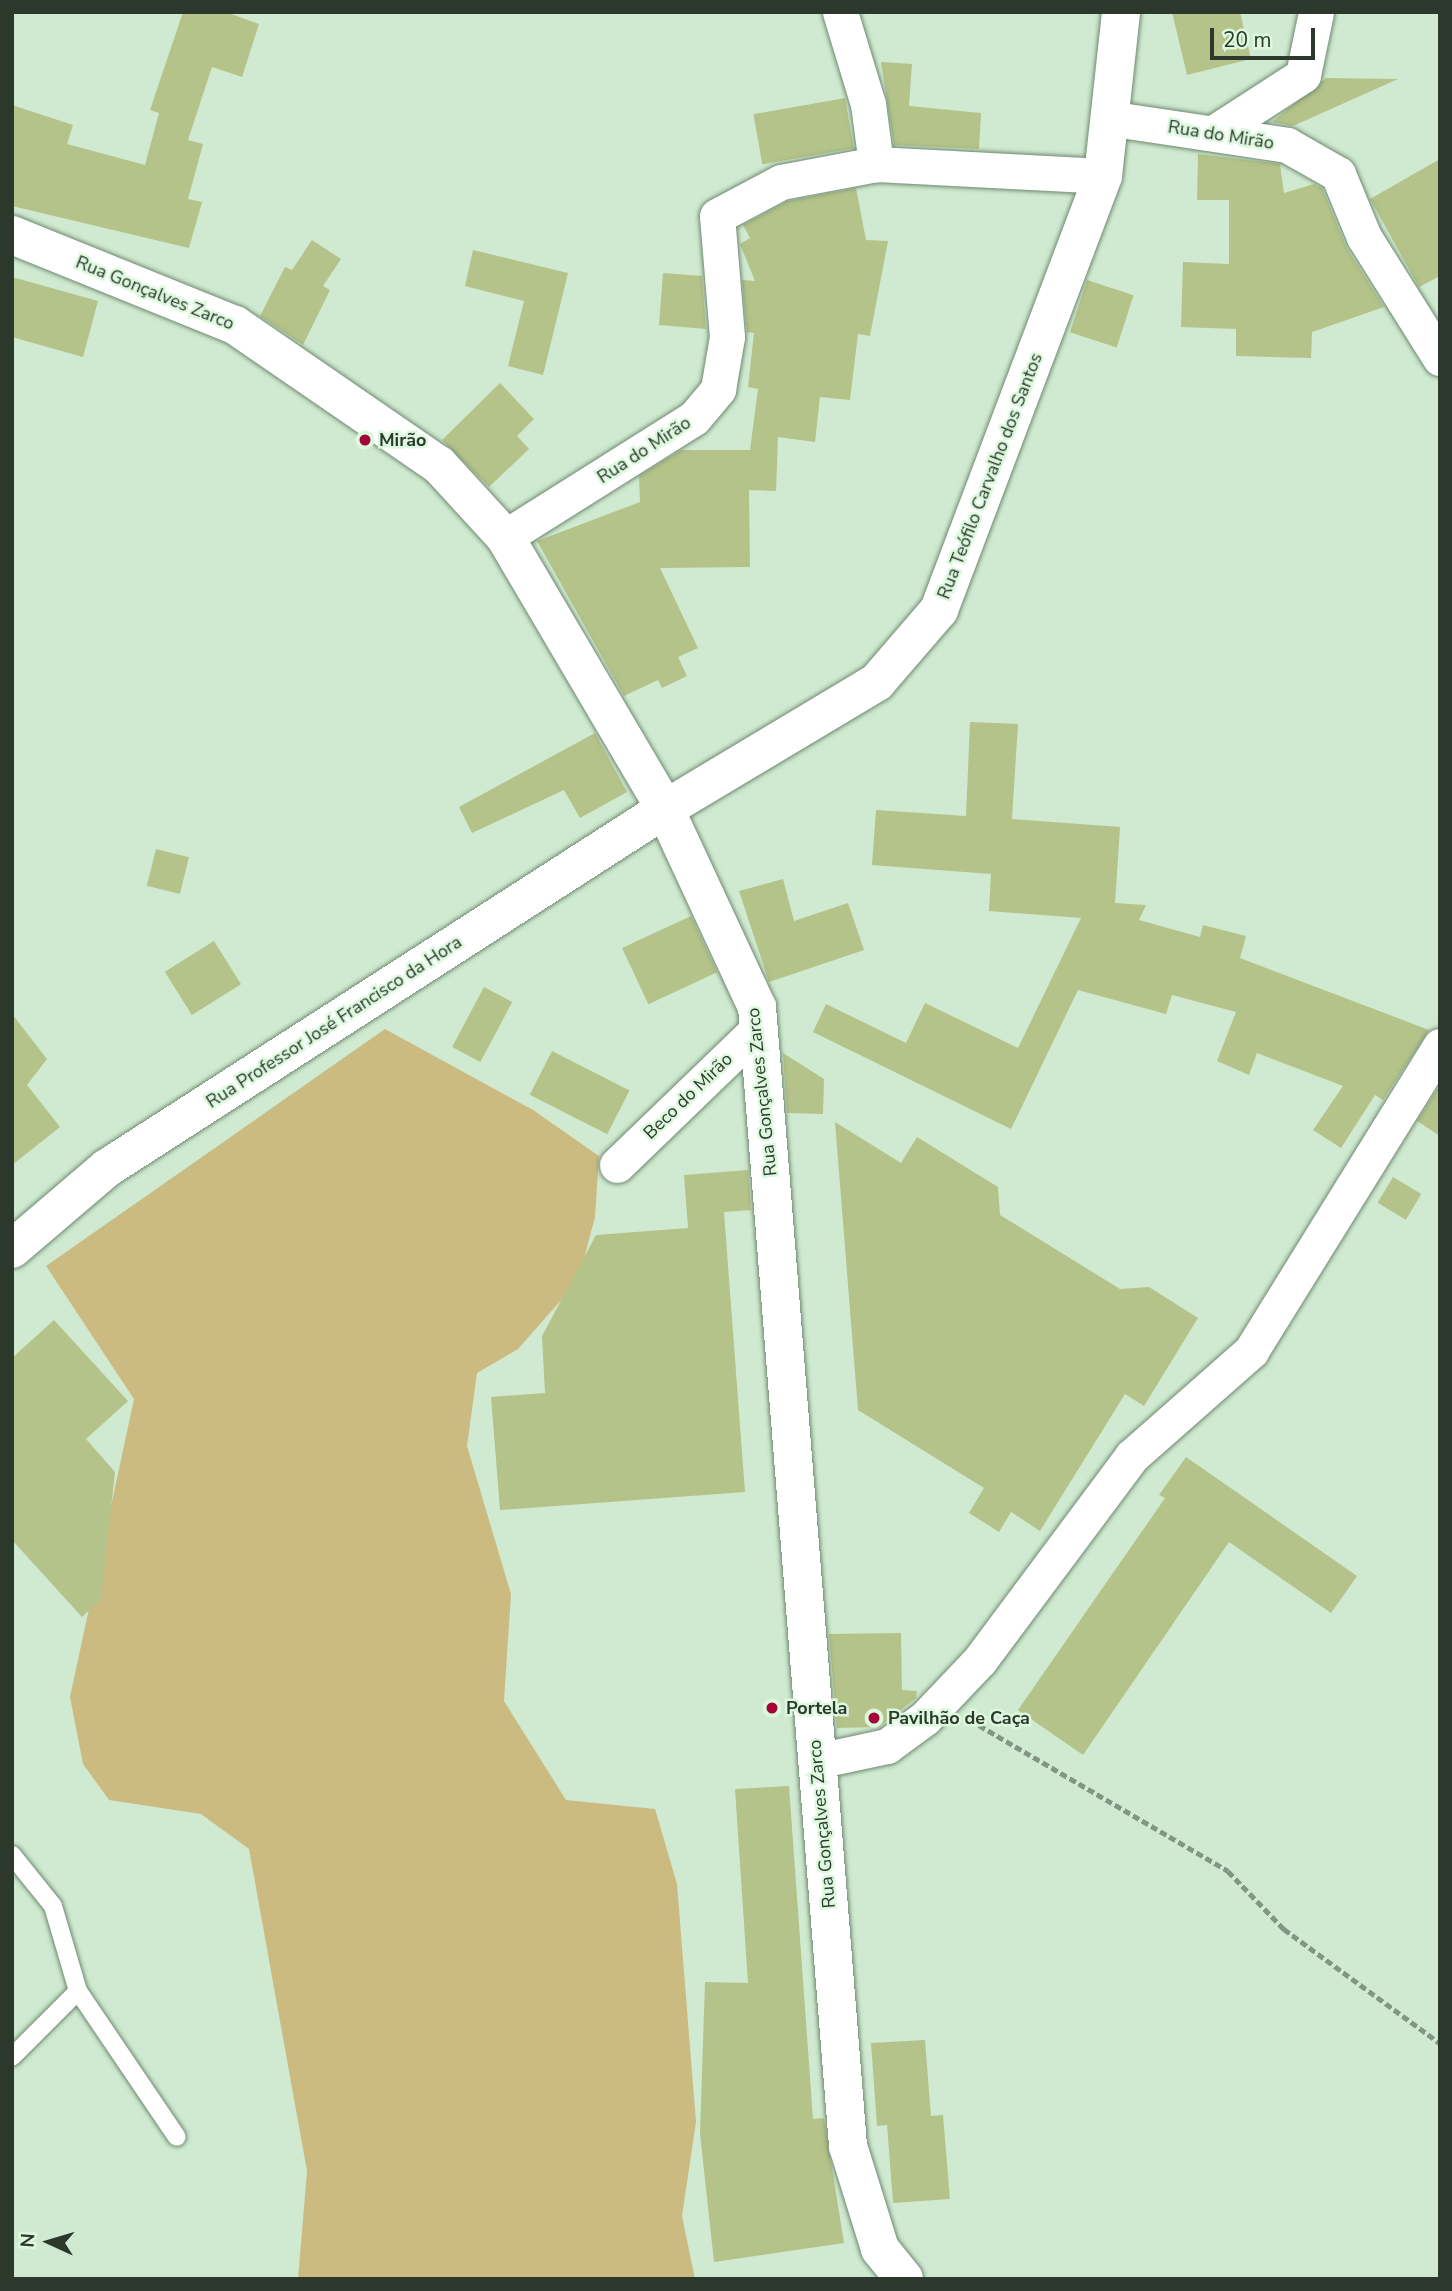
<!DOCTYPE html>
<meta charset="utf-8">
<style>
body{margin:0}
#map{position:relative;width:1452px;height:2291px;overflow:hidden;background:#cfead0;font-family:"Nunito Sans",sans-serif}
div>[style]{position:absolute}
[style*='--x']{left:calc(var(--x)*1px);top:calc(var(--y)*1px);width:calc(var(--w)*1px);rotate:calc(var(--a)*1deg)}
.green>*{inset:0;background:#ccbb81}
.building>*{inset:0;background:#b4c389;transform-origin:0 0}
.path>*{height:4.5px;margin-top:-2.25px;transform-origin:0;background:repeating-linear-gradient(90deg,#839683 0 7px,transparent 0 10.5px)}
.roads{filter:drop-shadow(0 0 2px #708971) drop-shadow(0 0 2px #708971)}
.lane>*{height:18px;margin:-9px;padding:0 9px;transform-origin:9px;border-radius:9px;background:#fff}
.street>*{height:35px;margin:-17.5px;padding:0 17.5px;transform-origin:17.5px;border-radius:17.5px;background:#fff}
.secondary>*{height:38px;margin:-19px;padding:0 19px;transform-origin:19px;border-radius:19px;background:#fff}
.dots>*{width:19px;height:19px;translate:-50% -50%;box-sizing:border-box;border:4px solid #dcf8dd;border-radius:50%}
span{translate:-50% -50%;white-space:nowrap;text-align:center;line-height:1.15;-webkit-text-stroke:5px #dcf8dd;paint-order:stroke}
.street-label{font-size:18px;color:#2d382d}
.poi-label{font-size:18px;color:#2d382d;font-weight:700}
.left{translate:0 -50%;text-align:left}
.frame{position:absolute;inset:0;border:14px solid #2d382d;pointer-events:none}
.north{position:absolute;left:14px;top:2207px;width:70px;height:70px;-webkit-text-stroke:5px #dcf8dd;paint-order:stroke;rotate:274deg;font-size:19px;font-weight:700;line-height:28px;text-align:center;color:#2d382d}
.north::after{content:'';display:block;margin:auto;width:24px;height:32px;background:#2d382d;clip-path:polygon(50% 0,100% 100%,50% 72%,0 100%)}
.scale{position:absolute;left:1210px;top:28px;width:105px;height:32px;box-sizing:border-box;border:4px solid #2d382d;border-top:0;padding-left:9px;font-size:21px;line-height:24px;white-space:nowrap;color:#2d382d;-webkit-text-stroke:5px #dcf8dd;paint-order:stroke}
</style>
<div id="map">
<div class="green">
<div style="clip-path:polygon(385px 1029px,533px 1110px,599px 1156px,595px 1217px,578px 1281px,518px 1349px,477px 1373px,467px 1446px,511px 1594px,504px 1701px,566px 1800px,655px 1809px,677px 1884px,696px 2122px,682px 2216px,695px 2279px,298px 2279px,307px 2171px,249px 1849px,201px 1814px,109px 1800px,83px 1764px,70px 1697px,134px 1399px,46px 1266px)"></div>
</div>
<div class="building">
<div style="clip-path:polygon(183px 12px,226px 12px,259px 24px,242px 77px,212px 67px,188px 140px,203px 144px,188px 199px,202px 202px,189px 248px,12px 206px,12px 105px,73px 125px,67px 144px,145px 165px,159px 113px,150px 110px)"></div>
<div style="clip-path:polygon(1172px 12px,1240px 12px,1251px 59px,1187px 75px)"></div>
<div style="clip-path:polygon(881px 62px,912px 64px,909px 106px,981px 113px,979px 149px,894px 145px)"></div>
<div style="clip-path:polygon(1326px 78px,1398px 79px,1293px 126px,1272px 122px)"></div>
<div style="left:845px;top:98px;width:51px;height:93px;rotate:80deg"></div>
<div style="clip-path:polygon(1198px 154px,1280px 164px,1284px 193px,1314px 184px,1322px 188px,1347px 248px,1384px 307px,1312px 332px,1311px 358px,1236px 356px,1236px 329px,1181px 327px,1183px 262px,1229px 264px,1229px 200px,1197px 200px)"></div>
<div style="clip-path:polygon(1440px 159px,1440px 276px,1419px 287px,1370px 199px)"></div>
<div style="clip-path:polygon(856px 188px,866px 240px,888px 241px,870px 336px,858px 334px,850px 400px,820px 397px,815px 442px,778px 437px,776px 491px,749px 490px,750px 567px,660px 568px,698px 648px,678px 657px,687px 676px,662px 688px,658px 680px,624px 696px,537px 541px,640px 502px,639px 476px,681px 450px,750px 450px,758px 389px,748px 387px,754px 333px,747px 332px,742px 280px,755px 281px,740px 244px,750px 238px,743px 225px,788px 201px)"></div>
<div style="clip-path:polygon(312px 240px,341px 259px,323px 286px,330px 290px,303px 345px,260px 316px,285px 267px,292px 270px)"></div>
<div style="clip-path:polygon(473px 250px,568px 273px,543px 375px,508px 366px,524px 301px,465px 286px)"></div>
<div style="clip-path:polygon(663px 273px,702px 276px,706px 329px,659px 325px)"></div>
<div style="clip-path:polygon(12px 277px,98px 301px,83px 357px,12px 337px)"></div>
<div style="left:1087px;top:280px;width:49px;height:55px;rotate:18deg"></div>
<div style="clip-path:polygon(500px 383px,534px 419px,517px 436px,529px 449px,489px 487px,442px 440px)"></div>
<div style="clip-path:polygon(970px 722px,1018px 724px,1012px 819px,1120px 827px,1115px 903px,1146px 905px,1139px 920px,1200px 937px,1203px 925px,1246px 936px,1240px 958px,1429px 1030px,1383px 1100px,1375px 1095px,1341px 1148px,1313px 1130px,1343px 1086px,1257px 1053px,1249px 1075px,1217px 1061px,1236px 1012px,1172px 995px,1166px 1014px,1078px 990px,1011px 1129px,813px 1032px,826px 1004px,906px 1043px,925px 1003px,1018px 1048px,1081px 918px,989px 911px,991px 874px,872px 865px,876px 810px,966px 816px)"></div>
<div style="clip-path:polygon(595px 733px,627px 792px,580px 818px,564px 790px,472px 833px,459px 807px)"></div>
<div style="left:156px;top:849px;width:34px;height:38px;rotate:14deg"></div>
<div style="clip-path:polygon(783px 879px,794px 921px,848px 903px,864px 950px,769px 982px,739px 891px)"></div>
<div style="left:691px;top:916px;width:62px;height:76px;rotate:65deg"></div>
<div style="left:214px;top:941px;width:51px;height:58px;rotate:58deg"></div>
<div style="left:484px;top:987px;width:32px;height:68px;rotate:28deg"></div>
<div style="clip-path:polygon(12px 1014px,47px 1059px,27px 1085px,60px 1127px,12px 1165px)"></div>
<div style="left:552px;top:1051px;width:87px;height:49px;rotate:27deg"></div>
<div style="clip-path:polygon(783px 1053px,824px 1079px,823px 1114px,787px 1113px)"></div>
<div style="clip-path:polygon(1440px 1085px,1440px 1136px,1417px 1121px)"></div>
<div style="clip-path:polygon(835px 1122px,901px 1163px,917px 1137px,998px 1187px,1000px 1215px,1120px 1289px,1149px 1287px,1198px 1318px,1144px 1406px,1125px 1394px,1040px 1531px,1011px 1512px,999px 1532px,969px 1513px,984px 1488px,858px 1410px)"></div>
<div style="clip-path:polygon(748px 1170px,751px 1210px,724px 1212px,745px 1492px,500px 1510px,491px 1397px,545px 1393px,542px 1336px,596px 1235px,688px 1228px,684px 1175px)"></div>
<div style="left:1393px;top:1177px;width:33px;height:30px;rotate:31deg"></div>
<div style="clip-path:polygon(54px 1320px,128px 1401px,86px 1439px,115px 1472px,101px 1599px,82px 1617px,12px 1540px,12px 1358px)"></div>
<div style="clip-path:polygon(1186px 1457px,1357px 1576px,1331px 1613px,1229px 1542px,1083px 1755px,1018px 1710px,1165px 1498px,1159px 1495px)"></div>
<div style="clip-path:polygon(901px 1633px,902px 1690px,917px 1691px,916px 1698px,879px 1727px,837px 1728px,829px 1634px)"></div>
<div style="clip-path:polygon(789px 1786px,813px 2119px,824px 2118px,844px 2243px,714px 2262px,700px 2134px,705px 1982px,748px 1983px,735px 1789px)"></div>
<div style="clip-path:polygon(925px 2040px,931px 2116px,943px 2115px,950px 2199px,893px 2203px,887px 2125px,877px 2126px,871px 2043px)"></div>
</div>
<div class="path">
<div style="--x:970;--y:1720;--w:299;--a:30.3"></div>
<div style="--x:1228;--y:1871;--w:81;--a:46"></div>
<div style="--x:1284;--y:1929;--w:193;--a:36.2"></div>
</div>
<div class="roads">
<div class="lane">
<div style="--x:12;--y:1855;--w:65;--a:51.2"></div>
<div style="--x:53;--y:1906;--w:89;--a:73.6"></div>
<div style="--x:78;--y:1991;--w:93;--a:135"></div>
<div style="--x:78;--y:1991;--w:176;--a:55.9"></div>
</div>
<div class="street">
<div style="--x:840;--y:12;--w:96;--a:73.1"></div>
<div style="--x:868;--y:104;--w:61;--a:82.4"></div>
<div style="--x:1114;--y:119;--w:175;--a:8.5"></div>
<div style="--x:1287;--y:145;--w:59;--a:29.6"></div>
<div style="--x:1338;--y:174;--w:68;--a:67.6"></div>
<div style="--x:1364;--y:237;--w:143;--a:57.9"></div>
<div style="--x:1215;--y:132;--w:105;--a:-32.9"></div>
<div style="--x:1303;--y:75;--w:64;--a:-78.3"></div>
<div style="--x:505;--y:537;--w:223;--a:-32.2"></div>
<div style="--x:694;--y:418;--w:38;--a:-50"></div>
<div style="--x:718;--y:389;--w:53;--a:-80.2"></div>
<div style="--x:727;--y:337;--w:121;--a:-94.7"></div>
<div style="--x:717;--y:216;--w:72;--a:-28"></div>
<div style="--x:781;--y:182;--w:97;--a:-10.7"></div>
<div style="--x:876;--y:164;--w:227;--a:3"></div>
<div style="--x:617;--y:1165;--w:197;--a:-44"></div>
<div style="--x:817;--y:1761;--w:72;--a:-12.1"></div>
<div style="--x:887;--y:1746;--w:47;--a:-36.4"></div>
<div style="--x:925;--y:1718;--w:80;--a:-46.5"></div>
<div style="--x:980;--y:1660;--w:254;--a:-53.3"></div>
<div style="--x:1132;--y:1456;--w:159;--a:-41.4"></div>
<div style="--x:1251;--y:1351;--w:359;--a:-58.2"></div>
</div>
<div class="secondary">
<div style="--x:12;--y:235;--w:240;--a:22"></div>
<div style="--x:235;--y:325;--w:247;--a:34.5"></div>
<div style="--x:439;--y:465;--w:98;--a:47.5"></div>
<div style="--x:505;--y:537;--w:316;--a:59.5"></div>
<div style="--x:665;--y:809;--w:218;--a:65.1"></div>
<div style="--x:757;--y:1007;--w:1143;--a:85.43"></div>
<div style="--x:848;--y:2146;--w:108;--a:72.7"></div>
<div style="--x:880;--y:2249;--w:38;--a:51"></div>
<div style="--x:12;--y:1249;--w:125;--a:-40.5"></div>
<div style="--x:107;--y:1168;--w:664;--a:-32.76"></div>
<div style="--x:665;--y:809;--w:247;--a:-30.9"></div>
<div style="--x:877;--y:682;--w:95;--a:-49.3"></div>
<div style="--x:939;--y:610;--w:464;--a:-69.3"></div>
<div style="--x:1103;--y:176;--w:165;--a:-83.7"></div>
</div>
</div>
<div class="dots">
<div style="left:365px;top:440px;background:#a30637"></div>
<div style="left:772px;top:1708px;background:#a30637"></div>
<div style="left:874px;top:1718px;background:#a30637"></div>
</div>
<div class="street-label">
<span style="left:1221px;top:135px;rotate:9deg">Rua do Mirão</span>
<span style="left:155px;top:293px;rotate:22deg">Rua Gonçalves Zarco</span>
<span style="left:644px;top:450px;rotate:-33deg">Rua do Mirão</span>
<span style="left:990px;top:476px;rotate:-69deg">Rua Teófilo Carvalho dos Santos</span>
<span style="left:334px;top:1022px;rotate:-33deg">Rua Professor José Francisco da Hora</span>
<span style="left:762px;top:1092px;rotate:-96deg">Rua Gonçalves Zarco</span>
<span style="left:688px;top:1096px;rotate:-44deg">Beco do Mirão</span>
<span style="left:822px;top:1824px;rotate:-95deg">Rua Gonçalves Zarco</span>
</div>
<div class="poi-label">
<span class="left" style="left:379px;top:440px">Mirão</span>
<span class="left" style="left:786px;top:1708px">Portela</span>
<span class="left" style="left:888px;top:1718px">Pavilhão de Caça</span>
</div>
<div class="frame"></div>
<div class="north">N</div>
<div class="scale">20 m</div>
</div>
